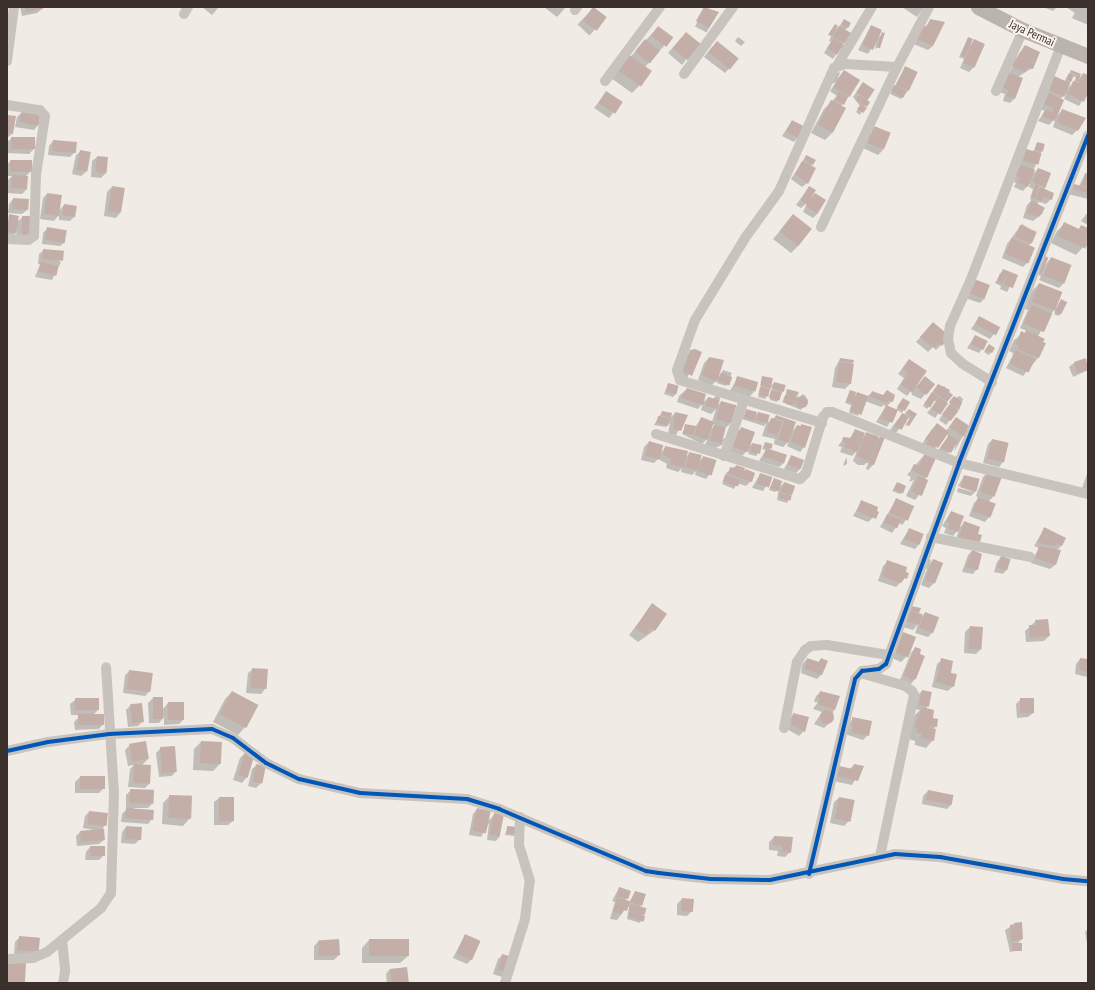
<!DOCTYPE html>
<style>
body{margin:0}
#map{position:relative;width:1095px;height:990px;overflow:hidden;background:#f0ebe5;font-family:"PT Sans Narrow",sans-serif}
div>[style]{position:absolute}
[style*='--x']{left:calc(var(--x)*1px);top:calc(var(--y)*1px);width:calc(var(--w)*1px);rotate:calc(var(--a)*1deg)}
.shadow>*{inset:0;background:#0003;transform-origin:0 0}
.building>*{inset:0;background:#c3afa7;transform-origin:0 0}
.round{border-radius:50%}
.street>*{height:10px;margin:-5px;padding:0 5px;transform-origin:5px;border-radius:5px;background:#c9c3be}
.secondary>*{height:15px;margin:-7.5px;padding:0 7.5px;transform-origin:7.5px;border-radius:7.5px;background:#bab3ae}
.cycleway>*{height:4px;margin:-2px;padding:0 2px;transform-origin:2px;border-radius:2px;background:#0057b8}
span{translate:-50% -50%;white-space:nowrap;text-align:center;line-height:1.15;-webkit-text-stroke:4px #fbf5ee;paint-order:stroke}
.street-label{font-size:12px;color:#3b302b}
.frame{position:absolute;inset:0;border:8px solid #3b302b;pointer-events:none}
</style>
<div id="map">
<div class="shadow">
<div style="clip-path:polygon(20px 7px,42px 7px,42px 9px,37px 13px,22px 16px)"></div>
<div style="clip-path:polygon(202px 7px,219px 7px,212px 15px)"></div>
<div style="clip-path:polygon(544px 7px,566px 7px,557px 17px)"></div>
<div style="left:594px;top:7px;width:16px;height:24px;rotate:43deg"></div>
<div style="left:705px;top:7px;width:13px;height:22px;rotate:27deg"></div>
<div style="clip-path:polygon(902px 7px,924px 7px,917px 17px)"></div>
<div style="clip-path:polygon(1043px 7px,1057px 7px,1053px 11px)"></div>
<div style="clip-path:polygon(1066px 7px,1088px 7px,1088px 25px,1072px 18px,1075px 13px)"></div>
<div style="clip-path:polygon(931px 20px,933px 46px,928px 50px,911px 43px)"></div>
<div style="clip-path:polygon(842px 23px,848px 27px,845px 30px,844px 43px,833px 59px,824px 53px,831px 42px,829px 41px,832px 34px)"></div>
<div style="clip-path:polygon(871px 26px,877px 39px,882px 34px,878px 47px,875px 49px,877px 39px,868px 54px,858px 50px)"></div>
<div style="clip-path:polygon(658px 27px,664px 46px,645px 67px,639px 86px,632px 93px,611px 78px)"></div>
<div style="clip-path:polygon(682px 37px,686px 60px,682px 65px,668px 53px)"></div>
<div style="clip-path:polygon(738px 37px,745px 42px,741px 46px,735px 41px)"></div>
<div style="clip-path:polygon(968px 38px,969px 46px,974px 41px,974px 67px,969px 72px,960px 68px,964px 59px,959px 57px)"></div>
<div style="clip-path:polygon(1025px 46px,1032px 68px,1018px 77px,1014px 99px,1010px 103px,1003px 101px,1005px 94px,998px 92px)"></div>
<div style="clip-path:polygon(712px 47px,737px 60px,725px 73px,704px 57px)"></div>
<div style="clip-path:polygon(906px 67px,908px 90px,901px 99px,890px 94px)"></div>
<div style="clip-path:polygon(844px 71px,849px 96px,841px 106px,845px 109px,832px 133px,825px 140px,811px 133px,824px 109px,837px 96px,830px 91px,836px 82px,829px 85px,838px 72px,840px 73px,837px 79px)"></div>
<div style="clip-path:polygon(evenodd,1071px 71px,1079px 74px,1078px 80px,1083px 74px,1088px 76px,1088px 91px,1079px 106px,1064px 99px,1066px 94px,1060px 99px,1056px 117px,1062px 110px,1077px 130px,1072px 135px,1053px 127px,1056px 118px,1049px 125px,1038px 121px,1045px 111px,1040px 109px,1047px 96px,1042px 94px,1064px 82px,1071px 71px,1073px 76px,1076px 78px,1074px 82px,1067px 89px,1073px 76px)"></div>
<div style="clip-path:polygon(863px 83px,868px 99px,860px 115px,856px 112px,860px 106px,853px 97px)"></div>
<div style="clip-path:polygon(606px 93px,621px 103px,609px 118px,594px 108px)"></div>
<div style="clip-path:polygon(22px 112px,38px 125px,34px 130px,15px 127px,17px 117px)"></div>
<div style="clip-path:polygon(7px 116px,12px 134px,7px 138px)"></div>
<div style="clip-path:polygon(792px 121px,798px 137px,794px 142px,782px 136px)"></div>
<div style="clip-path:polygon(870px 132px,883px 150px,878px 155px,863px 148px)"></div>
<div style="clip-path:polygon(12px 138px,34px 149px,29px 154px,7px 153px,7px 142px)"></div>
<div style="clip-path:polygon(53px 141px,75px 152px,70px 157px,48px 155px,49px 146px)"></div>
<div style="clip-path:polygon(1037px 143px,1044px 145px,1031px 176px,1038px 169px,1046px 187px,1043px 190px,1051px 199px,1046px 204px,1039px 202px,1037px 204px,1044px 208px,1042px 214px,1033px 221px,1023px 218px,1027px 205px,1032px 200px,1030px 199px,1033px 189px,1029px 187px,1030px 183px,1023px 191px,1014px 187px,1016px 183px,1010px 180px,1022px 155px,1027px 150px,1033px 152px)"></div>
<div style="clip-path:polygon(81px 151px,86px 172px,81px 176px,72px 174px,76px 155px)"></div>
<div style="clip-path:polygon(806px 156px,812px 164px,807px 183px,802px 187px,791px 179px)"></div>
<div style="clip-path:polygon(97px 157px,106px 173px,101px 178px,91px 177px,92px 161px)"></div>
<div style="clip-path:polygon(11px 161px,30px 172px,25px 177px,27px 189px,22px 194px,7px 193px,7px 181px,12px 176px,7px 176px,7px 164px)"></div>
<div style="clip-path:polygon(1085px 174px,1088px 175px,1088px 199px,1068px 194px,1069px 190px,1079px 186px)"></div>
<div style="clip-path:polygon(112px 187px,120px 213px,116px 218px,104px 216px,107px 192px)"></div>
<div style="clip-path:polygon(809px 187px,809px 200px,815px 194px,818px 213px,813px 218px,803px 212px,807px 203px,801px 208px,796px 205px)"></div>
<div style="clip-path:polygon(47px 194px,59px 211px,64px 205px,75px 216px,70px 221px,59px 220px,59px 215px,54px 221px,40px 219px,43px 198px)"></div>
<div style="clip-path:polygon(13px 199px,27px 210px,22px 214px,8px 213px,9px 204px)"></div>
<div style="clip-path:polygon(1088px 212px,1088px 225px,1081px 221px)"></div>
<div style="clip-path:polygon(9px 215px,17px 222px,23px 217px,31px 237px,17px 242px,16px 227px,16px 233px,11px 237px,7px 237px)"></div>
<div style="clip-path:polygon(793px 216px,798px 246px,791px 253px,773px 239px)"></div>
<div style="clip-path:polygon(1022px 224px,1036px 233px,1029px 246px,1028px 262px,1023px 267px,1002px 258px,1007px 244px)"></div>
<div style="clip-path:polygon(1064px 224px,1078px 230px,1082px 227px,1088px 229px,1086px 249px,1083px 247px,1076px 255px,1051px 243px,1057px 231px)"></div>
<div style="clip-path:polygon(48px 228px,65px 242px,60px 246px,42px 244px,43px 233px)"></div>
<div style="clip-path:polygon(44px 250px,61px 262px,52px 280px,35px 277px,40px 264px,38px 264px,39px 254px)"></div>
<div style="clip-path:polygon(1051px 258px,1064px 283px,1059px 288px,1039px 280px,1041px 276px,1037px 274px)"></div>
<div style="clip-path:polygon(1003px 270px,1016px 275px,1007px 292px,1000px 289px,1001px 286px,995px 283px)"></div>
<div style="clip-path:polygon(1039px 284px,1054px 310px,1038px 336px,1044px 344px,1038px 358px,1023px 376px,1006px 368px,1012px 357px,1013px 353px,1009px 351px,1014px 340px,1027px 331px,1020px 328px,1028px 310px,1025px 309px,1032px 291px)"></div>
<div style="clip-path:polygon(970px 285px,984px 299px,980px 303px,965px 298px)"></div>
<div style="clip-path:polygon(1061px 300px,1060px 314px,1058px 316px,1054px 314px)"></div>
<div style="clip-path:polygon(979px 318px,999px 328px,990px 339px,971px 329px)"></div>
<div style="clip-path:polygon(933px 323px,947px 339px,936px 350px,933px 347px,928px 352px,916px 342px)"></div>
<div style="clip-path:polygon(975px 336px,987px 342px,979px 353px,967px 348px)"></div>
<div style="clip-path:polygon(987px 347px,994px 348px,989px 355px,984px 352px)"></div>
<div style="clip-path:polygon(691px 351px,700px 352px,686px 380px,679px 375px,686px 356px)"></div>
<div style="clip-path:polygon(709px 358px,717px 379px,723px 370px,732px 373px,726px 386px,717px 383px,718px 379px,711px 386px,698px 380px,704px 363px)"></div>
<div style="clip-path:polygon(840px 359px,853px 363px,850px 384px,845px 389px,832px 387px,835px 368px)"></div>
<div style="clip-path:polygon(1085px 359px,1088px 370px,1073px 377px,1069px 367px,1074px 363px)"></div>
<div style="clip-path:polygon(909px 360px,913px 389px,921px 382px,934px 384px,921px 399px,912px 395px,911px 391px,907px 396px,897px 389px,904px 378px,898px 374px)"></div>
<div style="clip-path:polygon(738px 377px,754px 392px,749px 397px,730px 391px)"></div>
<div style="clip-path:polygon(763px 377px,770px 387px,774px 383px,783px 391px,777px 402px,770px 400px,772px 386px,765px 399px,758px 397px)"></div>
<div style="clip-path:polygon(668px 384px,675px 395px,673px 397px,664px 394px)"></div>
<div style="clip-path:polygon(944px 386px,951px 395px,935px 418px,927px 413px,936px 402px,934px 400px,927px 409px,923px 406px,934px 390px)"></div>
<div style="clip-path:polygon(evenodd,687px 389px,702px 403px,708px 398px,713px 400px,716px 395px,721px 396px,717px 406px,721px 402px,730px 424px,725px 428px,721px 441px,726px 437px,722px 445px,715px 448px,705px 445px,708px 438px,702px 444px,682px 434px,686px 425px,695px 427px,701px 419px,712px 422px,716px 409px,711px 414px,701px 410px,703px 403px,698px 409px,677px 402px,679px 396px,687px 389px,712px 424px,715px 425px,709px 431px,712px 424px)"></div>
<div style="clip-path:polygon(788px 390px,800px 398px,802px 394px,806px 396px,804px 399px,808px 400px,801px 410px,782px 402px)"></div>
<div style="clip-path:polygon(850px 391px,853px 398px,857px 393px,867px 397px,872px 392px,892px 401px,887px 406px,896px 410px,901px 401px,908px 402px,902px 413px,897px 410px,887px 427px,876px 422px,886px 406px,884px 405px,881px 407px,865px 401px,858px 414px,859px 416px,849px 413px,851px 405px,845px 403px)"></div>
<div style="clip-path:polygon(960px 396px,963px 399px,961px 405px,946px 425px,939px 420px,953px 399px)"></div>
<div style="clip-path:polygon(747px 410px,756px 415px,758px 413px,766px 423px,764px 426px,742px 419px)"></div>
<div style="clip-path:polygon(909px 410px,916px 414px,908px 425px,905px 426px,910px 419px,908px 418px,895px 434px,890px 430px,898px 419px)"></div>
<div style="clip-path:polygon(662px 412px,671px 414px,670px 418px,675px 413px,687px 416px,676px 435px,668px 434px,670px 423px,666px 427px,654px 425px)"></div>
<div style="clip-path:polygon(776px 416px,794px 423px,791px 432px,797px 426px,804px 447px,800px 452px,787px 446px,789px 441px,783px 447px,774px 444px,775px 439px,762px 436px,766px 424px)"></div>
<div style="clip-path:polygon(956px 418px,963px 436px,954px 452px,957px 441px,945px 457px,937px 452px,948px 437px,947px 433px,932px 452px,922px 444px,932px 429px,946px 431px)"></div>
<div style="clip-path:polygon(741px 428px,748px 448px,752px 444px,758px 454px,756px 456px,748px 454px,749px 449px,742px 456px,727px 451px)"></div>
<div style="clip-path:polygon(855px 431px,862px 438px,867px 433px,878px 436px,876px 441px,881px 436px,884px 437px,873px 465px,868px 470px,866px 469px,869px 461px,864px 465px,858px 465px,853px 461px,857px 451px,852px 456px,840px 452px,842px 447px,838px 446px,844px 438px,849px 439px)"></div>
<div style="clip-path:polygon(992px 440px,1008px 443px,1003px 462px,999px 467px,983px 463px,988px 444px)"></div>
<div style="clip-path:polygon(649px 442px,660px 453px,666px 447px,686px 457px,690px 453px,699px 462px,703px 457px,710px 474px,706px 479px,695px 475px,696px 471px,692px 475px,681px 472px,682px 468px,678px 472px,666px 468px,667px 464px,658px 459px,654px 463px,641px 460px,644px 447px)"></div>
<div style="clip-path:polygon(765px 443px,771px 448px,769px 450px,784px 463px,779px 467px,759px 461px,766px 450px,762px 449px)"></div>
<div style="clip-path:polygon(925px 454px,926px 477px,919px 495px,915px 500px,906px 496px,914px 480px,909px 482px,911px 477px,907px 475px)"></div>
<div style="clip-path:polygon(791px 457px,800px 469px,796px 473px,784px 469px)"></div>
<div style="clip-path:polygon(847px 458px,847px 464px,843px 466px,845px 460px)"></div>
<div style="clip-path:polygon(736px 466px,742px 475px,751px 481px,746px 486px,737px 483px,734px 489px,722px 484px,726px 473px)"></div>
<div style="clip-path:polygon(1088px 471px,1088px 490px,1082px 488px)"></div>
<div style="clip-path:polygon(988px 472px,993px 497px,988px 502px,989px 517px,985px 522px,969px 516px,974px 503px,979px 498px,976px 496px,983px 477px)"></div>
<div style="clip-path:polygon(760px 474px,771px 478px,763px 491px,752px 488px)"></div>
<div style="clip-path:polygon(964px 476px,976px 491px,971px 496px,957px 492px,958px 488px,974px 492px,958px 486px)"></div>
<div style="clip-path:polygon(774px 479px,777px 490px,775px 492px,769px 490px)"></div>
<div style="clip-path:polygon(784px 483px,791px 495px,787px 503px,777px 500px,779px 488px)"></div>
<div style="clip-path:polygon(897px 483px,902px 492px,900px 494px,892px 491px)"></div>
<div style="clip-path:polygon(896px 500px,906px 520px,902px 525px,899px 523px,892px 533px,880px 527px)"></div>
<div style="clip-path:polygon(861px 502px,878px 513px,868px 522px,853px 516px)"></div>
<div style="clip-path:polygon(951px 512px,958px 529px,964px 523px,979px 527px,955px 543px,959px 529px,953px 536px,944px 533px,946px 528px,942px 526px)"></div>
<div style="clip-path:polygon(909px 529px,919px 544px,915px 549px,900px 544px)"></div>
<div style="clip-path:polygon(1044px 529px,1062px 545px,1057px 550px,1060px 550px,1055px 565px,1050px 569px,1031px 563px,1039px 548px,1034px 546px)"></div>
<div style="clip-path:polygon(972px 551px,977px 569px,973px 574px,962px 572px,968px 555px)"></div>
<div style="clip-path:polygon(1001px 557px,1007px 569px,1003px 574px,994px 572px,997px 562px)"></div>
<div style="clip-path:polygon(929px 559px,931px 560px,929px 564px,933px 560px,934px 583px,929px 588px,921px 585px,927px 569px,924px 567px)"></div>
<div style="clip-path:polygon(888px 562px,901px 582px,896px 587px,878px 581px,883px 566px)"></div>
<div style="clip-path:polygon(652px 605px,655px 630px,638px 642px,629px 635px)"></div>
<div style="clip-path:polygon(910px 609px,918px 612px,919px 619px,925px 613px,933px 632px,928px 637px,915px 633px,918px 624px,913px 630px,900px 626px)"></div>
<div style="clip-path:polygon(1036px 621px,1049px 636px,1044px 641px,1026px 642px,1025px 631px)"></div>
<div style="clip-path:polygon(970px 627px,980px 650px,976px 654px,964px 653px,965px 632px)"></div>
<div style="clip-path:polygon(899px 637px,906px 657px,901px 662px,890px 657px)"></div>
<div style="clip-path:polygon(915px 648px,915px 679px,911px 684px,902px 682px,900px 680px,911px 653px)"></div>
<div style="clip-path:polygon(807px 659px,817px 663px,821px 659px,822px 674px,817px 679px,801px 673px,802px 664px)"></div>
<div style="clip-path:polygon(1080px 659px,1088px 659px,1087px 677px,1075px 674px,1076px 664px)"></div>
<div style="clip-path:polygon(942px 660px,953px 686px,948px 691px,932px 687px,937px 664px)"></div>
<div style="clip-path:polygon(253px 669px,265px 689px,261px 694px,246px 693px,248px 673px)"></div>
<div style="clip-path:polygon(130px 671px,150px 691px,145px 696px,123px 693px,125px 675px)"></div>
<div style="clip-path:polygon(922px 691px,928px 706px,925px 709px,936px 726px,933px 730px,933px 740px,926px 748px,915px 745px,915px 741px,909px 739px,907px 734px,915px 715px,920px 710px,915px 709px,917px 696px)"></div>
<div style="clip-path:polygon(232px 692px,245px 727px,238px 735px,213px 722px,225px 699px)"></div>
<div style="clip-path:polygon(821px 692px,834px 709px,831px 721px,824px 728px,814px 724px,822px 712px,813px 709px,818px 702px,814px 702px,816px 696px)"></div>
<div style="clip-path:polygon(153px 698px,163px 709px,168px 703px,184px 719px,179px 724px,164px 725px,164px 717px,159px 723px,149px 723px,148px 703px)"></div>
<div style="clip-path:polygon(1021px 699px,1033px 713px,1028px 717px,1017px 718px,1016px 704px)"></div>
<div style="clip-path:polygon(75px 700px,98px 710px,92px 716px,103px 724px,99px 729px,75px 730px,74px 722px,81px 715px,71px 715px,70px 704px)"></div>
<div style="clip-path:polygon(130px 706px,143px 721px,138px 726px,128px 727px,126px 710px)"></div>
<div style="clip-path:polygon(794px 714px,804px 731px,799px 736px,787px 729px,789px 719px)"></div>
<div style="clip-path:polygon(853px 718px,868px 735px,863px 740px,842px 733px)"></div>
<div style="clip-path:polygon(201px 742px,221px 743px,220px 764px,213px 771px,193px 770px,194px 749px)"></div>
<div style="clip-path:polygon(130px 745px,148px 759px,142px 765px,149px 784px,145px 788px,128px 787px,130px 769px,134px 765px,128px 766px,125px 750px)"></div>
<div style="clip-path:polygon(161px 748px,176px 771px,172px 776px,159px 777px,156px 753px)"></div>
<div style="clip-path:polygon(245px 753px,253px 756px,246px 778px,242px 783px,233px 780px,240px 758px)"></div>
<div style="clip-path:polygon(257px 765px,261px 783px,256px 788px,248px 786px,252px 769px)"></div>
<div style="clip-path:polygon(854px 765px,863px 767px,852px 785px,833px 781px,835px 771px,850px 769px)"></div>
<div style="clip-path:polygon(80px 777px,104px 777px,104px 788px,99px 793px,75px 793px,75px 782px)"></div>
<div style="clip-path:polygon(131px 790px,152px 804px,148px 808px,133px 808px,152px 819px,148px 824px,121px 822px,122px 814px,128px 808px,126px 808px,126px 795px)"></div>
<div style="clip-path:polygon(928px 791px,952px 804px,947px 809px,922px 804px,923px 796px)"></div>
<div style="clip-path:polygon(170px 796px,190px 818px,183px 826px,162px 824px,163px 803px)"></div>
<div style="clip-path:polygon(219px 798px,233px 821px,228px 825px,214px 825px,214px 802px)"></div>
<div style="clip-path:polygon(839px 798px,853px 801px,849px 821px,844px 826px,830px 823px,834px 802px)"></div>
<div style="clip-path:polygon(477px 809px,488px 821px,495px 814px,500px 836px,496px 841px,487px 840px,489px 823px,481px 837px,469px 835px,473px 814px)"></div>
<div style="clip-path:polygon(89px 812px,107px 814px,103px 829px,104px 840px,99px 844px,77px 846px,76px 836px,81px 831px,93px 830px,83px 828px,85px 816px)"></div>
<div style="clip-path:polygon(126px 827px,140px 839px,135px 844px,121px 843px,122px 832px)"></div>
<div style="clip-path:polygon(508px 827px,516px 834px,514px 836px,505px 835px)"></div>
<div style="clip-path:polygon(774px 837px,790px 852px,785px 857px,777px 856px,778px 851px,769px 850px,769px 842px)"></div>
<div style="clip-path:polygon(90px 847px,104px 855px,99px 860px,85px 860px,86px 852px)"></div>
<div style="clip-path:polygon(619px 888px,630px 891px,625px 901px,629px 902px,636px 892px,643px 914px,640px 923px,627px 919px,629px 907px,627px 907px,617px 920px,610px 919px,615px 902px,612px 901px)"></div>
<div style="clip-path:polygon(682px 899px,692px 911px,687px 916px,677px 915px,677px 904px)"></div>
<div style="clip-path:polygon(1015px 924px,1022px 939px,1017px 944px,1021px 950px,1010px 952px,1005px 930px)"></div>
<div style="clip-path:polygon(1087px 930px,1088px 943px,1087px 943px,1085px 932px)"></div>
<div style="clip-path:polygon(465px 935px,472px 959px,467px 964px,453px 958px)"></div>
<div style="clip-path:polygon(20px 937px,39px 939px,33px 957px,14px 955px,15px 942px)"></div>
<div style="clip-path:polygon(369px 940px,408px 956px,400px 963px,362px 963px,362px 948px)"></div>
<div style="clip-path:polygon(319px 941px,339px 955px,334px 960px,314px 960px,314px 946px)"></div>
<div style="clip-path:polygon(503px 955px,511px 958px,502px 977px,493px 974px,498px 959px)"></div>
<div style="clip-path:polygon(390px 969px,408px 983px,387px 983px,386px 974px)"></div>
</div>
<div class="building">
<div style="clip-path:polygon(25px 7px,43px 7px,43px 9px,26px 12px)"></div>
<div style="left:593px;top:7px;width:17px;height:17px;rotate:36deg"></div>
<div style="clip-path:polygon(704px 7px,719px 12px,709px 28px,696px 21px)"></div>
<div style="left:844px;top:19px;width:8px;height:6px;rotate:30deg"></div>
<div style="clip-path:polygon(930px 19px,945px 22px,933px 46px,915px 38px,921px 24px,927px 27px)"></div>
<div style="clip-path:polygon(835px 24px,838px 26px,832px 36px,828px 35px)"></div>
<div style="left:871px;top:25px;width:12px;height:22px;rotate:24deg"></div>
<div style="left:658px;top:26px;width:19px;height:12px;rotate:36deg"></div>
<div style="left:839px;top:26px;width:14px;height:12px;rotate:30deg"></div>
<div style="left:686px;top:32px;width:19px;height:21px;rotate:39deg"></div>
<div style="left:882px;top:32px;width:3px;height:16px;rotate:18deg"></div>
<div style="clip-path:polygon(968px 37px,973px 39px,965px 57px,961px 55px)"></div>
<div style="left:834px;top:38px;width:12px;height:12px;rotate:35deg"></div>
<div style="left:645px;top:39px;width:19px;height:16px;rotate:39deg"></div>
<div style="left:974px;top:39px;width:12px;height:26px;rotate:24deg"></div>
<div style="left:717px;top:41px;width:28px;height:14px;rotate:39deg"></div>
<div style="clip-path:polygon(1025px 45px,1040px 52px,1033px 69px,1026px 68px,1025px 72px,1011px 66px)"></div>
<div style="left:629px;top:55px;width:28px;height:19px;rotate:35deg"></div>
<div style="left:905px;top:66px;width:14px;height:21px;rotate:25deg"></div>
<div style="left:844px;top:70px;width:19px;height:20px;rotate:32deg"></div>
<div style="clip-path:polygon(1071px 70px,1081px 74px,1078px 82px,1075px 81px,1078px 75px,1070px 72px)"></div>
<div style="clip-path:polygon(1007px 72px,1023px 78px,1015px 99px,1006px 96px,1009px 90px,1002px 87px)"></div>
<div style="clip-path:polygon(1069px 73px,1074px 75px,1071px 82px,1066px 79px)"></div>
<div style="clip-path:polygon(1083px 73px,1088px 75px,1088px 93px,1084px 102px,1068px 94px,1073px 81px,1078px 83px)"></div>
<div style="left:1052px;top:75px;width:20px;height:15px;rotate:24deg"></div>
<div style="left:863px;top:82px;width:14px;height:12px;rotate:34deg"></div>
<div style="clip-path:polygon(894px 85px,907px 91px,903px 98px,891px 91px)"></div>
<div style="left:606px;top:91px;width:20px;height:14px;rotate:33deg"></div>
<div style="clip-path:polygon(839px 92px,848px 97px,844px 105px,835px 99px)"></div>
<div style="clip-path:polygon(1049px 93px,1064px 100px,1055px 121px,1042px 116px,1045px 110px,1052px 112px,1054px 108px,1044px 104px)"></div>
<div style="left:859px;top:95px;width:13px;height:6px;rotate:32deg"></div>
<div style="left:831px;top:100px;width:17px;height:28px;rotate:28deg"></div>
<div style="clip-path:polygon(861px 104px,867px 108px,863px 113px,857px 109px)"></div>
<div style="clip-path:polygon(1062px 109px,1086px 118px,1078px 131px,1057px 122px)"></div>
<div style="left:22px;top:111px;width:19px;height:11px;rotate:12deg"></div>
<div style="clip-path:polygon(7px 115px,16px 116px,13px 134px,7px 133px)"></div>
<div style="left:792px;top:120px;width:15px;height:13px;rotate:28deg"></div>
<div style="left:874px;top:126px;width:18px;height:18px;rotate:22deg"></div>
<div style="left:11px;top:137px;width:24px;height:12px"></div>
<div style="left:53px;top:140px;width:24px;height:11px;rotate:5deg"></div>
<div style="left:1037px;top:142px;width:8px;height:8px;rotate:14deg"></div>
<div style="left:1026px;top:149px;width:16px;height:12px;rotate:15deg"></div>
<div style="left:80px;top:150px;width:11px;height:20px;rotate:10deg"></div>
<div style="clip-path:polygon(806px 155px,816px 160px,813px 165px,804px 160px)"></div>
<div style="left:97px;top:156px;width:11px;height:16px;rotate:5deg"></div>
<div style="left:10px;top:160px;width:22px;height:12px"></div>
<div style="clip-path:polygon(802px 161px,816px 168px,808px 184px,795px 174px)"></div>
<div style="clip-path:polygon(1018px 164px,1035px 170px,1028px 187px,1018px 183px,1020px 178px,1014px 175px)"></div>
<div style="left:1038px;top:168px;width:14px;height:15px;rotate:21deg"></div>
<div style="clip-path:polygon(1085px 173px,1088px 174px,1088px 187px,1082px 185px)"></div>
<div style="left:12px;top:175px;width:16px;height:13px;rotate:4deg"></div>
<div style="clip-path:polygon(1036px 184px,1039px 186px,1035px 199px,1031px 197px)"></div>
<div style="clip-path:polygon(1074px 184px,1088px 188px,1088px 193px,1072px 189px)"></div>
<div style="left:112px;top:186px;width:13px;height:25px;rotate:9deg"></div>
<div style="left:809px;top:186px;width:8px;height:17px;rotate:30deg"></div>
<div style="clip-path:polygon(1040px 187px,1054px 193px,1052px 200px,1043px 197px,1041px 201px,1036px 199px)"></div>
<div style="left:47px;top:193px;width:15px;height:21px;rotate:8deg"></div>
<div style="left:815px;top:193px;width:13px;height:16px;rotate:32deg"></div>
<div style="left:13px;top:198px;width:16px;height:11px;rotate:4deg"></div>
<div style="clip-path:polygon(1031px 200px,1045px 208px,1039px 217px,1027px 213px)"></div>
<div style="left:64px;top:204px;width:13px;height:11px;rotate:9deg"></div>
<div style="clip-path:polygon(9px 214px,19px 216px,16px 233px,7px 232px)"></div>
<div style="left:793px;top:214px;width:24px;height:22px;rotate:38deg"></div>
<div style="left:22px;top:216px;width:10px;height:22px"></div>
<div style="clip-path:polygon(1064px 222px,1079px 229px,1081px 225px,1088px 228px,1086px 244px,1088px 240px,1088px 247px,1085px 245px,1084px 248px,1058px 236px)"></div>
<div style="left:1020px;top:225px;width:18px;height:13px;rotate:22deg"></div>
<div style="left:47px;top:227px;width:20px;height:13px;rotate:9deg"></div>
<div style="left:1012px;top:238px;width:25px;height:17px;rotate:23deg"></div>
<div style="left:43px;top:249px;width:21px;height:10px;rotate:5deg"></div>
<div style="left:1045px;top:256px;width:4px;height:17px;rotate:27deg"></div>
<div style="left:1051px;top:257px;width:22px;height:20px;rotate:21deg"></div>
<div style="left:41px;top:262px;width:18px;height:10px;rotate:13deg"></div>
<div style="clip-path:polygon(1003px 269px,1018px 275px,1013px 288px,1004px 285px,1007px 276px,1001px 273px)"></div>
<div style="clip-path:polygon(1000px 273px,1006px 276px,1003px 284px,997px 281px)"></div>
<div style="left:974px;top:279px;width:17px;height:15px;rotate:21deg"></div>
<div style="left:1039px;top:283px;width:25px;height:20px;rotate:21deg"></div>
<div style="left:1061px;top:299px;width:7px;height:14px;rotate:27deg"></div>
<div style="left:1032px;top:305px;width:22px;height:20px;rotate:24deg"></div>
<div style="left:979px;top:316px;width:24px;height:9px;rotate:28deg"></div>
<div style="clip-path:polygon(933px 322px,946px 333px,948px 339px,942px 346px,938px 343px,934px 348px,920px 337px)"></div>
<div style="clip-path:polygon(1026px 330px,1045px 339px,1043px 342px,1046px 343px,1039px 358px,1017px 349px,1019px 345px,1016px 344px,1021px 331px,1025px 333px)"></div>
<div style="left:975px;top:335px;width:14px;height:10px;rotate:25deg"></div>
<div style="clip-path:polygon(989px 344px,995px 348px,992px 353px,985px 350px)"></div>
<div style="clip-path:polygon(695px 349px,702px 352px,692px 376px,683px 371px,690px 350px)"></div>
<div style="left:1016px;top:350px;width:21px;height:15px;rotate:25deg"></div>
<div style="clip-path:polygon(709px 357px,724px 360px,717px 382px,702px 375px)"></div>
<div style="left:840px;top:358px;width:14px;height:3px;rotate:8deg"></div>
<div style="clip-path:polygon(1086px 358px,1088px 370px,1077px 373px,1074px 362px)"></div>
<div style="clip-path:polygon(909px 359px,927px 371px,912px 392px,901px 384px,908px 373px,902px 369px)"></div>
<div style="left:839px;top:362px;width:15px;height:20px;rotate:8deg"></div>
<div style="left:721px;top:373px;width:12px;height:9px;rotate:20deg"></div>
<div style="left:737px;top:376px;width:22px;height:10px;rotate:16deg"></div>
<div style="left:762px;top:376px;width:11px;height:10px;rotate:10deg"></div>
<div style="left:925px;top:376px;width:13px;height:14px;rotate:39deg"></div>
<div style="left:774px;top:382px;width:12px;height:7px;rotate:14deg"></div>
<div style="left:668px;top:383px;width:11px;height:9px;rotate:15deg"></div>
<div style="clip-path:polygon(938px 384px,950px 390px,949px 392px,953px 395px,947px 402px,933px 391px)"></div>
<div style="left:760px;top:387px;width:10px;height:8px;rotate:11deg"></div>
<div style="clip-path:polygon(687px 388px,706px 394px,703px 405px,681px 398px)"></div>
<div style="left:787px;top:389px;width:12px;height:4px;rotate:14deg"></div>
<div style="left:771px;top:390px;width:11px;height:8px;rotate:15deg"></div>
<div style="clip-path:polygon(850px 390px,856px 392px,853px 403px,846px 401px)"></div>
<div style="clip-path:polygon(887px 390px,895px 395px,893px 402px,888px 400px,887px 403px,870px 397px,872px 391px,883px 395px)"></div>
<div style="left:857px;top:392px;width:12px;height:20px;rotate:20deg"></div>
<div style="left:932px;top:392px;width:7px;height:14px;rotate:34deg"></div>
<div class="round" style="left:784px;top:393px;width:12px;height:12px"></div>
<div class="round" style="left:796px;top:396px;width:12px;height:12px"></div>
<div style="clip-path:polygon(954px 396px,962px 402px,959px 410px,949px 402px)"></div>
<div style="left:708px;top:397px;width:12px;height:9px;rotate:14deg"></div>
<div style="left:939px;top:397px;width:11px;height:14px;rotate:34deg"></div>
<div style="clip-path:polygon(903px 398px,910px 402px,905px 411px,897px 407px)"></div>
<div style="left:721px;top:401px;width:16px;height:19px;rotate:15deg"></div>
<div style="left:950px;top:404px;width:11px;height:13px;rotate:38deg"></div>
<div style="left:886px;top:405px;width:13px;height:14px;rotate:23deg"></div>
<div style="clip-path:polygon(746px 409px,757px 412px,754px 421px,744px 417px)"></div>
<div style="clip-path:polygon(909px 409px,917px 414px,909px 426px,906px 424px,911px 417px,906px 412px)"></div>
<div style="clip-path:polygon(662px 411px,672px 413px,671px 418px,661px 415px)"></div>
<div style="clip-path:polygon(675px 412px,688px 415px,681px 431px,673px 429px)"></div>
<div style="left:758px;top:412px;width:12px;height:9px;rotate:14deg"></div>
<div style="left:902px;top:413px;width:8px;height:15px;rotate:30deg"></div>
<div style="clip-path:polygon(776px 415px,796px 422px,788px 443px,778px 439px,784px 421px,775px 418px)"></div>
<div style="left:658px;top:416px;width:12px;height:7px;rotate:14deg"></div>
<div style="left:701px;top:417px;width:14px;height:19px;rotate:21deg"></div>
<div style="left:956px;top:417px;width:18px;height:12px;rotate:34deg"></div>
<div style="left:771px;top:418px;width:12px;height:14px;rotate:20deg"></div>
<div style="clip-path:polygon(937px 423px,949px 432px,938px 448px,935px 446px,933px 449px,926px 445px,929px 441px,925px 439px)"></div>
<div style="clip-path:polygon(685px 424px,696px 426px,693px 435px,683px 433px)"></div>
<div style="clip-path:polygon(801px 424px,812px 427px,805px 448px,791px 441px,797px 425px,801px 426px)"></div>
<div style="left:714px;top:425px;width:12px;height:16px;rotate:14deg"></div>
<div style="clip-path:polygon(741px 427px,755px 432px,748px 452px,731px 446px,735px 429px,740px 430px)"></div>
<div style="clip-path:polygon(855px 429px,865px 433px,857px 452px,844px 447px,846px 443px,842px 441px,843px 437px,851px 438px)"></div>
<div style="left:866px;top:432px;width:14px;height:26px;rotate:21deg"></div>
<div style="clip-path:polygon(949px 435px,958px 441px,951px 453px,940px 448px)"></div>
<div style="clip-path:polygon(880px 437px,885px 437px,874px 465px,858px 459px,870px 462px)"></div>
<div style="left:992px;top:439px;width:17px;height:20px;rotate:13deg"></div>
<div style="left:649px;top:441px;width:15px;height:15px;rotate:16deg"></div>
<div style="left:765px;top:442px;width:8px;height:5px;rotate:14deg"></div>
<div style="left:752px;top:443px;width:10px;height:9px;rotate:11deg"></div>
<div style="clip-path:polygon(665px 446px,688px 451px,684px 468px,670px 464px,671px 459px,663px 455px)"></div>
<div style="left:766px;top:448px;width:22px;height:9px;rotate:18deg"></div>
<div style="left:689px;top:452px;width:13px;height:16px;rotate:13deg"></div>
<div style="clip-path:polygon(925px 453px,936px 458px,927px 478px,911px 470px,914px 464px,919px 466px)"></div>
<div style="left:791px;top:455px;width:14px;height:10px;rotate:21deg"></div>
<div style="left:703px;top:456px;width:14px;height:16px;rotate:17deg"></div>
<div style="clip-path:polygon(736px 465px,745px 468px,744px 471px,746px 469px,755px 473px,752px 482px,728px 474px,730px 467px,735px 468px)"></div>
<div style="left:988px;top:471px;width:15px;height:22px;rotate:20deg"></div>
<div style="left:760px;top:473px;width:13px;height:11px;rotate:18deg"></div>
<div style="left:725px;top:475px;width:16px;height:7px;rotate:18deg"></div>
<div style="left:964px;top:475px;width:16px;height:13px;rotate:14deg"></div>
<div style="left:918px;top:476px;width:11px;height:17px;rotate:22deg"></div>
<div style="left:774px;top:478px;width:9px;height:11px;rotate:21deg"></div>
<div style="left:784px;top:482px;width:12px;height:10px;rotate:20deg"></div>
<div style="left:897px;top:482px;width:10px;height:8px;rotate:24deg"></div>
<div style="left:780px;top:493px;width:12px;height:5px;rotate:14deg"></div>
<div style="left:978px;top:497px;width:19px;height:15px;rotate:21deg"></div>
<div style="left:896px;top:498px;width:20px;height:16px;rotate:24deg"></div>
<div style="clip-path:polygon(861px 500px,878px 507px,877px 511px,879px 512px,876px 519px,857px 511px)"></div>
<div style="clip-path:polygon(951px 511px,964px 516px,958px 532px,948px 528px,950px 523px,946px 521px)"></div>
<div style="left:887px;top:514px;width:15px;height:9px;rotate:23deg"></div>
<div style="clip-path:polygon(964px 521px,980px 527px,978px 534px,982px 535px,979px 545px,959px 538px)"></div>
<div style="clip-path:polygon(1044px 527px,1066px 538px,1062px 546px,1056px 543px,1055px 546px,1050px 544px,1050px 546px,1038px 542px)"></div>
<div style="left:909px;top:528px;width:16px;height:12px;rotate:22deg"></div>
<div style="clip-path:polygon(1039px 546px,1061px 550px,1056px 565px,1035px 558px)"></div>
<div style="clip-path:polygon(972px 550px,982px 554px,978px 570px,966px 567px)"></div>
<div style="left:1001px;top:556px;width:10px;height:12px;rotate:17deg"></div>
<div style="left:933px;top:559px;width:11px;height:22px;rotate:22deg"></div>
<div style="clip-path:polygon(887px 560px,907px 567px,906px 572px,909px 573px,907px 579px,905px 578px,901px 583px,882px 576px)"></div>
<div style="clip-path:polygon(652px 603px,667px 614px,655px 631px,651px 628px,646px 635px,635px 628px)"></div>
<div style="clip-path:polygon(911px 606px,921px 608px,919px 613px,910px 610px)"></div>
<div style="left:907px;top:610px;width:16px;height:11px;rotate:15deg"></div>
<div style="left:925px;top:612px;width:15px;height:17px;rotate:20deg"></div>
<div style="clip-path:polygon(1048px 619px,1050px 636px,1030px 638px,1029px 625px,1036px 625px,1035px 620px)"></div>
<div style="left:970px;top:626px;width:13px;height:23px;rotate:4deg"></div>
<div style="left:903px;top:632px;width:14px;height:22px;rotate:21deg"></div>
<div style="clip-path:polygon(915px 647px,921px 649px,920px 654px,925px 656px,916px 679px,912px 680px,904px 675px)"></div>
<div style="clip-path:polygon(807px 658px,819px 662px,821px 658px,828px 661px,822px 675px,805px 669px)"></div>
<div style="clip-path:polygon(941px 658px,953px 661px,951px 673px,957px 674px,954px 687px,936px 682px)"></div>
<div style="clip-path:polygon(1080px 658px,1088px 659px,1088px 673px,1079px 669px)"></div>
<div style="left:252px;top:668px;width:16px;height:20px;rotate:4deg"></div>
<div style="left:129px;top:670px;width:24px;height:19px;rotate:7deg"></div>
<div style="left:922px;top:690px;width:10px;height:15px;rotate:11deg"></div>
<div style="left:232px;top:691px;width:30px;height:26px;rotate:28deg"></div>
<div style="clip-path:polygon(820px 691px,840px 696px,835px 710px,817px 704px,821px 698px,818px 697px)"></div>
<div style="left:153px;top:697px;width:10px;height:22px"></div>
<div style="left:99px;top:698px;width:12px;height:24px;rotate:90deg"></div>
<div style="left:1020px;top:698px;width:14px;height:15px"></div>
<div style="left:168px;top:702px;width:16px;height:18px"></div>
<div style="left:142px;top:703px;width:19px;height:12px;rotate:84deg"></div>
<div style="clip-path:polygon(922px 707px,934px 710px,933px 718px,938px 719px,937px 727px,931px 726px,930px 728px,936px 729px,934px 741px,921px 738px,922px 734px,916px 732px,917px 728px,914px 727px)"></div>
<div class="round" style="left:820px;top:710px;width:14px;height:14px"></div>
<div style="clip-path:polygon(793px 713px,809px 717px,805px 732px,791px 724px)"></div>
<div style="left:104px;top:714px;width:11px;height:26px;rotate:90deg"></div>
<div style="clip-path:polygon(852px 717px,872px 721px,869px 736px,852px 732px)"></div>
<div style="left:146px;top:741px;width:18px;height:17px;rotate:81deg"></div>
<div style="left:201px;top:741px;width:21px;height:22px;rotate:3deg"></div>
<div style="left:175px;top:746px;width:26px;height:15px;rotate:86deg"></div>
<div style="left:245px;top:752px;width:10px;height:24px;rotate:17deg"></div>
<div style="left:134px;top:764px;width:17px;height:19px;rotate:3deg"></div>
<div style="left:256px;top:764px;width:10px;height:18px;rotate:11deg"></div>
<div style="clip-path:polygon(854px 764px,864px 766px,858px 781px,837px 776px,839px 766px,853px 769px)"></div>
<div style="left:80px;top:776px;width:25px;height:13px"></div>
<div style="left:130px;top:789px;width:24px;height:14px;rotate:2deg"></div>
<div style="left:928px;top:790px;width:26px;height:10px;rotate:11deg"></div>
<div style="left:169px;top:795px;width:23px;height:23px;rotate:2deg"></div>
<div style="left:219px;top:797px;width:15px;height:24px"></div>
<div style="left:839px;top:797px;width:16px;height:22px;rotate:11deg"></div>
<div style="left:126px;top:808px;width:28px;height:10px;rotate:4deg"></div>
<div style="left:477px;top:808px;width:14px;height:23px;rotate:12deg"></div>
<div style="left:89px;top:811px;width:19px;height:13px;rotate:6deg"></div>
<div style="left:494px;top:813px;width:10px;height:22px;rotate:11deg"></div>
<div style="left:126px;top:826px;width:16px;height:13px;rotate:4deg"></div>
<div style="left:507px;top:826px;width:11px;height:7px;rotate:5deg"></div>
<div style="left:104px;top:829px;width:11px;height:24px;rotate:85deg"></div>
<div style="clip-path:polygon(774px 836px,793px 837px,791px 853px,782px 851px,782px 846px,773px 845px)"></div>
<div style="left:90px;top:846px;width:15px;height:10px"></div>
<div style="clip-path:polygon(619px 887px,631px 891px,628px 899px,616px 897px)"></div>
<div style="clip-path:polygon(635px 891px,646px 894px,642px 906px,630px 902px)"></div>
<div style="clip-path:polygon(617px 898px,630px 901px,627px 911px,623px 910px,622px 914px,613px 912px)"></div>
<div style="left:682px;top:898px;width:12px;height:13px;rotate:5deg"></div>
<div style="left:631px;top:904px;width:16px;height:7px;rotate:15deg"></div>
<div style="left:630px;top:911px;width:16px;height:6px;rotate:18deg"></div>
<div style="clip-path:polygon(1022px 922px,1023px 939px,1011px 942px,1010px 925px,1013px 924px,1014px 931px,1014px 923px)"></div>
<div style="left:465px;top:934px;width:17px;height:21px;rotate:24deg"></div>
<div style="left:19px;top:936px;width:21px;height:14px;rotate:5deg"></div>
<div style="left:339px;top:939px;width:16px;height:21px;rotate:86deg"></div>
<div style="left:369px;top:939px;width:40px;height:17px"></div>
<div style="left:1012px;top:943px;width:10px;height:8px"></div>
<div style="left:502px;top:954px;width:11px;height:16px;rotate:15deg"></div>
<div style="left:7px;top:962px;width:19px;height:21px;rotate:3deg"></div>
<div style="left:407px;top:967px;width:16px;height:17px;rotate:83deg"></div>
</div>
<div class="street">
<div style="--x:575;--y:10;--w:4;--a:-56"></div>
<div style="--x:184;--y:14;--w:8;--a:-60"></div>
<div style="--x:7;--y:61;--w:54;--a:-82.6"></div>
<div style="--x:838;--y:64;--w:66;--a:-59.2"></div>
<div style="--x:684;--y:74;--w:83;--a:-53.8"></div>
<div style="--x:605;--y:81;--w:92;--a:-53.4"></div>
<div style="--x:996;--y:91;--w:67;--a:-66.1"></div>
<div style="--x:7;--y:105;--w:33;--a:9"></div>
<div style="--x:40;--y:110;--w:8;--a:50"></div>
<div style="--x:45;--y:116;--w:60;--a:98.7"></div>
<div style="--x:36;--y:175;--w:61;--a:91.9"></div>
<div style="--x:34;--y:236;--w:7;--a:146"></div>
<div style="--x:28;--y:240;--w:21;--a:-177"></div>
<div style="--x:821;--y:227;--w:177;--a:-64.6"></div>
<div style="--x:897;--y:67;--w:68;--a:-61.9"></div>
<div style="--x:992;--y:382;--w:36;--a:-148"></div>
<div style="--x:962;--y:363;--w:15;--a:-138"></div>
<div style="--x:951;--y:353;--w:14;--a:-102"></div>
<div style="--x:948;--y:339;--w:13;--a:-81"></div>
<div style="--x:950;--y:326;--w:51;--a:-65.9"></div>
<div style="--x:971;--y:279;--w:250;--a:-68.9"></div>
<div style="--x:822;--y:423;--w:148;--a:-163.2"></div>
<div style="--x:680;--y:380;--w:10;--a:-107"></div>
<div style="--x:677;--y:370;--w:53;--a:-70.2"></div>
<div style="--x:695;--y:320;--w:96;--a:-58.6"></div>
<div style="--x:745;--y:238;--w:58;--a:-54.1"></div>
<div style="--x:779;--y:191;--w:135;--a:-65.9"></div>
<div style="--x:834;--y:68;--w:12;--a:-20"></div>
<div style="--x:845;--y:64;--w:52;--a:3.3"></div>
<div style="--x:656;--y:434;--w:151;--a:17.4"></div>
<div style="--x:800;--y:479;--w:8;--a:-45"></div>
<div style="--x:806;--y:473;--w:59;--a:-73.1"></div>
<div style="--x:823;--y:417;--w:6;--a:-51"></div>
<div style="--x:827;--y:412;--w:5;--a:0"></div>
<div style="--x:832;--y:412;--w:137;--a:21.9"></div>
<div style="--x:959;--y:463;--w:133;--a:13.5"></div>
<div style="--x:724;--y:456;--w:59;--a:-70.3"></div>
<div style="--x:931;--y:537;--w:101;--a:11.4"></div>
<div style="--x:864;--y:674;--w:43;--a:16.3"></div>
<div style="--x:905;--y:686;--w:9;--a:36"></div>
<div style="--x:912;--y:691;--w:4;--a:63"></div>
<div style="--x:914;--y:695;--w:165;--a:101.9"></div>
<div style="--x:784;--y:728;--w:67;--a:-78.9"></div>
<div style="--x:797;--y:662;--w:14;--a:-56"></div>
<div style="--x:805;--y:650;--w:7;--a:-34"></div>
<div style="--x:811;--y:646;--w:16;--a:-4"></div>
<div style="--x:827;--y:645;--w:62;--a:9.3"></div>
<div style="--x:7;--y:751;--w:42;--a:-12.4"></div>
<div style="--x:48;--y:742;--w:62;--a:-7.5"></div>
<div style="--x:109;--y:734;--w:103;--a:-2.8"></div>
<div style="--x:212;--y:729;--w:23;--a:23"></div>
<div style="--x:233;--y:738;--w:41;--a:37.1"></div>
<div style="--x:266;--y:763;--w:37;--a:26"></div>
<div style="--x:299;--y:779;--w:63;--a:12.9"></div>
<div style="--x:360;--y:793;--w:107;--a:3.2"></div>
<div style="--x:467;--y:799;--w:34;--a:17"></div>
<div style="--x:499;--y:809;--w:160;--a:22.9"></div>
<div style="--x:646;--y:871;--w:13;--a:9"></div>
<div style="--x:659;--y:873;--w:52;--a:6.6"></div>
<div style="--x:711;--y:879;--w:59;--a:1"></div>
<div style="--x:770;--y:880;--w:128;--a:-11.7"></div>
<div style="--x:895;--y:854;--w:45;--a:3.8"></div>
<div style="--x:940;--y:857;--w:125;--a:10.1"></div>
<div style="--x:1063;--y:879;--w:25;--a:5"></div>
<div style="--x:809;--y:874;--w:200;--a:-76.7"></div>
<div style="--x:855;--y:679;--w:11;--a:-49"></div>
<div style="--x:862;--y:671;--w:17;--a:-7"></div>
<div style="--x:879;--y:669;--w:9;--a:-36"></div>
<div style="--x:886;--y:664;--w:214;--a:-70"></div>
<div style="--x:959;--y:463;--w:352;--a:-68.5"></div>
<div style="--x:62;--y:940;--w:31;--a:84"></div>
<div style="--x:65;--y:971;--w:12;--a:99"></div>
<div style="--x:7;--y:959;--w:26;--a:-2"></div>
<div style="--x:33;--y:958;--w:15;--a:-23"></div>
<div style="--x:47;--y:952;--w:70;--a:-39.2"></div>
<div style="--x:101;--y:908;--w:18;--a:-56"></div>
<div style="--x:111;--y:893;--w:100;--a:-88.3"></div>
<div style="--x:114;--y:793;--w:126;--a:-93.6"></div>
<div style="--x:505;--y:983;--w:67;--a:-72.6"></div>
<div style="--x:525;--y:919;--w:38;--a:-83"></div>
<div style="--x:530;--y:881;--w:38;--a:-107"></div>
<div style="--x:519;--y:845;--w:28;--a:-88"></div>
</div>
<div class="secondary">
<div style="--x:978;--y:7;--w:51;--a:27.1"></div>
<div style="--x:1023;--y:30;--w:70;--a:21.8"></div>
</div>
<div class="cycleway">
<div style="--x:7;--y:751;--w:42;--a:-12.4"></div>
<div style="--x:48;--y:742;--w:62;--a:-7.5"></div>
<div style="--x:109;--y:734;--w:103;--a:-2.8"></div>
<div style="--x:212;--y:729;--w:23;--a:23"></div>
<div style="--x:233;--y:738;--w:41;--a:37.1"></div>
<div style="--x:266;--y:763;--w:37;--a:26"></div>
<div style="--x:299;--y:779;--w:63;--a:12.9"></div>
<div style="--x:360;--y:793;--w:107;--a:3.2"></div>
<div style="--x:467;--y:799;--w:34;--a:17"></div>
<div style="--x:499;--y:809;--w:160;--a:22.9"></div>
<div style="--x:646;--y:871;--w:13;--a:9"></div>
<div style="--x:659;--y:873;--w:52;--a:6.6"></div>
<div style="--x:711;--y:879;--w:59;--a:1"></div>
<div style="--x:770;--y:880;--w:128;--a:-11.7"></div>
<div style="--x:895;--y:854;--w:45;--a:3.8"></div>
<div style="--x:940;--y:857;--w:125;--a:10.1"></div>
<div style="--x:1063;--y:879;--w:25;--a:5"></div>
<div style="--x:809;--y:874;--w:200;--a:-76.7"></div>
<div style="--x:855;--y:679;--w:11;--a:-49"></div>
<div style="--x:862;--y:671;--w:17;--a:-7"></div>
<div style="--x:879;--y:669;--w:9;--a:-36"></div>
<div style="--x:886;--y:664;--w:214;--a:-70"></div>
<div style="--x:959;--y:463;--w:352;--a:-68.5"></div>
</div>
<div class="street-label">
<span style="left:1032px;top:33px;rotate:24deg">Jaya Permai</span>
</div>
<div class="frame"></div>
</div>
